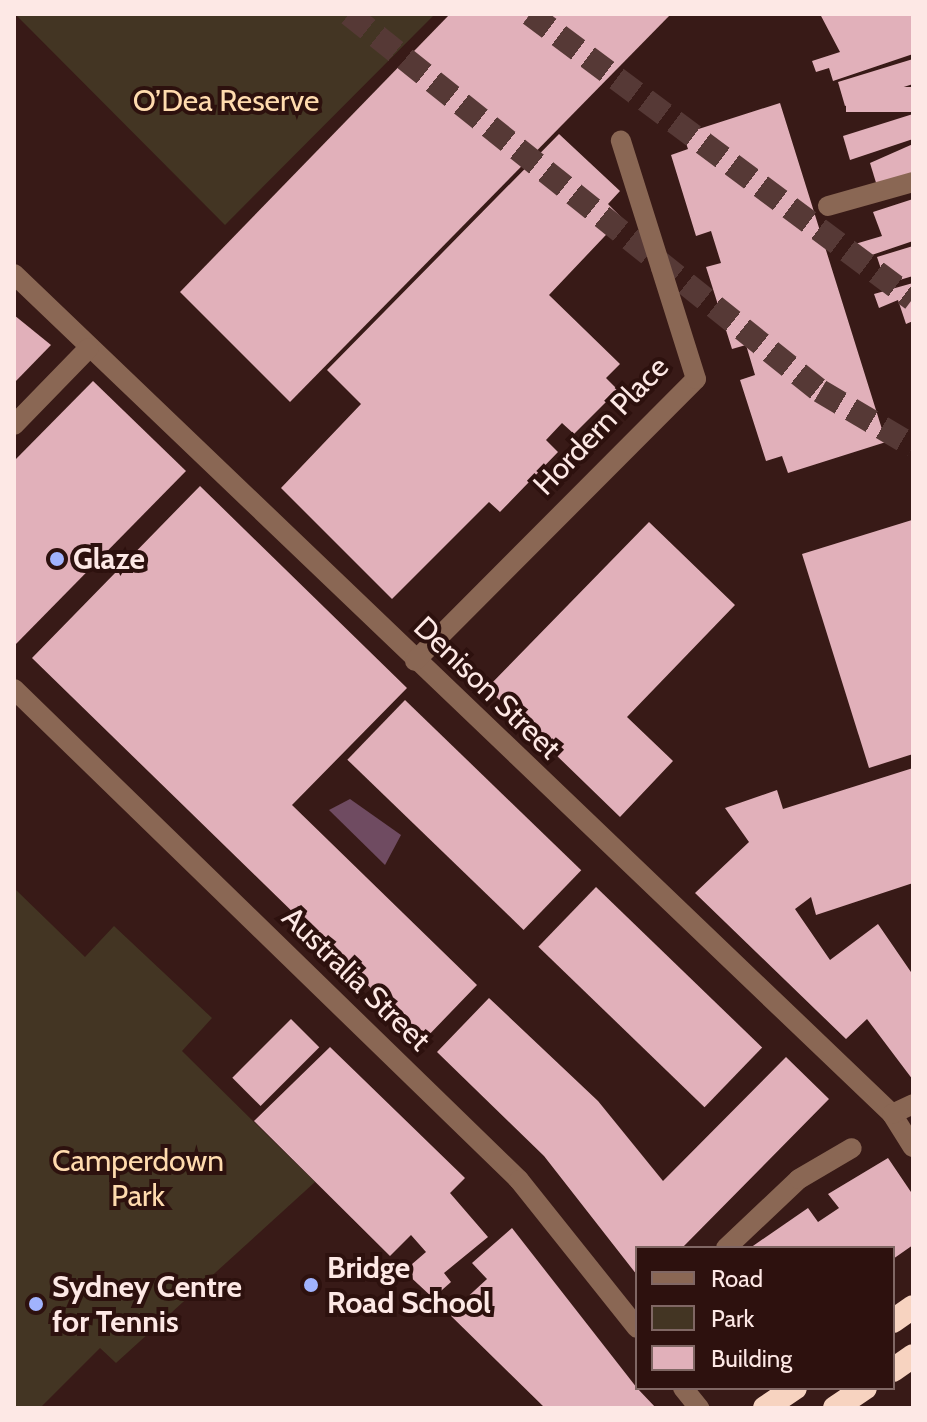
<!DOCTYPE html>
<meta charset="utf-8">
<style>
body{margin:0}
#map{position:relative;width:927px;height:1422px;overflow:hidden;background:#381a17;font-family:Cabin,sans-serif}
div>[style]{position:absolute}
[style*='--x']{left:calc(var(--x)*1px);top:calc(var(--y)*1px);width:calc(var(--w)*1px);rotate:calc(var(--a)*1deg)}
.green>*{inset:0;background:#433523}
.water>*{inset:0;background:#6f4b61}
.building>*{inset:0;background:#e1b0ba;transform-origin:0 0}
.highway-tunnel>*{height:24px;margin-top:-12px;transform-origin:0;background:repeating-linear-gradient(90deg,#563936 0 24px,transparent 0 36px)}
.minor>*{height:20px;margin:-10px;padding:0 10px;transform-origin:10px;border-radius:10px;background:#8a6754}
.highway>*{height:24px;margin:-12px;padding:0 12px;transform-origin:12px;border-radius:12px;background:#f7d3c0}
.dots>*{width:22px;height:22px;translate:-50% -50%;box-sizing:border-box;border:4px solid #2d110e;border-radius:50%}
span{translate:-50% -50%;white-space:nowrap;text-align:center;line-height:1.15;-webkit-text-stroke:8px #2d110e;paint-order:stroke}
.park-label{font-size:30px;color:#ffdbae}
.street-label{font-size:30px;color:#fde8e5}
.poi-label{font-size:30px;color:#fde8e5;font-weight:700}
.left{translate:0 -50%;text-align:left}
.frame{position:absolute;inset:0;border:16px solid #fde8e5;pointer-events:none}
.legend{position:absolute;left:635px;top:1246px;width:260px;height:144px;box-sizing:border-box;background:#2d110e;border:2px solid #806764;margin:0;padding:10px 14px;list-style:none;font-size:24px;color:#fde8e5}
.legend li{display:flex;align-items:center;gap:16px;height:40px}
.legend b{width:40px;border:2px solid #806764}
</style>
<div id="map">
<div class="green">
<div style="clip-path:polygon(15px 14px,435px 14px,225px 225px)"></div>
<div style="clip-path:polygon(14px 888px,85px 957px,114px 926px,212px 1018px,182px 1051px,315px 1182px,116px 1363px,100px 1348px,40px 1408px,14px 1408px)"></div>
</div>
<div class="water">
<div style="clip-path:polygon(350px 799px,401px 835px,385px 865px,329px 810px)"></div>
</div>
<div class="building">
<div style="clip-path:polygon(450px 14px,671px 14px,290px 402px,180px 292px)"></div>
<div style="clip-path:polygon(820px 14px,913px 14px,913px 54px,833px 81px,829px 68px,816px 72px,812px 61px,840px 52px)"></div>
<div style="clip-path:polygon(913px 59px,913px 84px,845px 106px,838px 82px)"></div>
<div style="left:913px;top:87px;width:25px;height:67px;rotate:90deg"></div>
<div style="clip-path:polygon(780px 103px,886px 442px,788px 473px,782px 456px,766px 461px,740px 380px,755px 375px,746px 345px,732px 349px,706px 267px,721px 263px,711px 231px,696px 236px,671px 155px,688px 149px,683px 134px)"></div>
<div style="clip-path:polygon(913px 114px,913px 139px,850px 160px,843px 136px)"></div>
<div style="clip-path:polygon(559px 134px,620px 191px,608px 204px,622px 218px,549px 295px,620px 364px,606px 378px,618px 390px,574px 434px,562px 423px,546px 440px,558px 452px,500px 512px,489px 502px,392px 599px,281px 488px,361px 404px,327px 370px)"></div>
<div style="clip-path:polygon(913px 144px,913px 174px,877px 186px,870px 163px)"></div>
<div style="clip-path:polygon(913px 199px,913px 241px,860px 259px,855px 244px,882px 236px,873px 212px)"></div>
<div style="clip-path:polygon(913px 246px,913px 276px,886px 284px,877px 257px)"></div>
<div style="clip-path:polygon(913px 283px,913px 321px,906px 324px,898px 300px,879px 308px,874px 294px)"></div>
<div style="clip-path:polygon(14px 315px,51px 345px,14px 383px)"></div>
<div style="clip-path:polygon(93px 381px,186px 471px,14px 646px,14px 461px)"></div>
<div style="clip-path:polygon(200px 486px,407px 688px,292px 805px,477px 985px,424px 1040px,32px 658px)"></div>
<div style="clip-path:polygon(912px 520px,913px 754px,869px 768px,802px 554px)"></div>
<div style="clip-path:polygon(649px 522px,735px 605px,627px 717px,673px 761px,620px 817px,487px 688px)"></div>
<div style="left:405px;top:700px;width:245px;height:83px;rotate:44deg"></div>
<div style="clip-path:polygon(913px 768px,913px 883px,816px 915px,811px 897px,795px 909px,830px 960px,878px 924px,913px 975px,913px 1080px,867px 1019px,846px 1039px,695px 893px,749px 842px,725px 808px,777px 790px,783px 809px)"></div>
<div style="left:596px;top:887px;width:231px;height:83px;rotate:44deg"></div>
<div style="clip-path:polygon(489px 998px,598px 1101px,663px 1181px,786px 1057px,829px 1099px,682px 1248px,637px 1248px,637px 1275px,544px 1156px,437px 1052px)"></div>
<div style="left:291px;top:1019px;width:40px;height:83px;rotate:45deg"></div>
<div style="clip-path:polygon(330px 1047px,465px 1178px,450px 1193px,488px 1237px,444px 1273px,451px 1282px,433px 1298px,404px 1271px,426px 1252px,411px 1235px,390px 1256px,254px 1121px)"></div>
<div style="clip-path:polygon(888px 1158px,913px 1195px,913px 1245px,893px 1259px,893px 1248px,750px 1248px,808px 1208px,818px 1222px,839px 1208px,828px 1194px)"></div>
<div style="clip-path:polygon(512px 1228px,637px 1388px,656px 1408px,545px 1408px,449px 1314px,487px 1279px,472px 1263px)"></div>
</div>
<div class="highway-tunnel">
<div style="--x:349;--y:14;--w:603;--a:38.67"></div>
<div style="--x:820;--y:391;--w:108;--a:30.6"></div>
<div style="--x:530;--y:14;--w:477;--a:36.7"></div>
</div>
<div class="minor">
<div style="--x:828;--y:206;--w:88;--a:-15.8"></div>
<div style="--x:14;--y:274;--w:1215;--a:43.73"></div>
<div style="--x:892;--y:1114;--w:39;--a:58"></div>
<div style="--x:14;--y:425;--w:107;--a:-45.8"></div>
<div style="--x:415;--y:661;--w:398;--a:-45.1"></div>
<div style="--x:696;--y:379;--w:250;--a:-107.5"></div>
<div style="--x:14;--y:689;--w:704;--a:44.19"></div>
<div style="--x:519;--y:1180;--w:189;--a:51.4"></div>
<div style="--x:892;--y:1114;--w:23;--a:-25"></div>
<div style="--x:726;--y:1248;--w:100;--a:-43.4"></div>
<div style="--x:799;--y:1179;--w:61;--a:-30.3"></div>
<div style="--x:683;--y:1388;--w:26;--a:51"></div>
</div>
<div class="highway">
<div style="--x:893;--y:1321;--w:24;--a:-35"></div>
<div style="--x:893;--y:1370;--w:24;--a:-35"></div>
<div style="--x:765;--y:1408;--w:36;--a:-34"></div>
<div style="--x:835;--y:1408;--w:36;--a:-34"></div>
</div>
<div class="dots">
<div style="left:57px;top:559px;background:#a1b3fd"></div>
<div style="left:311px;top:1285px;background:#a1b3fd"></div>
<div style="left:36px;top:1304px;background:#a1b3fd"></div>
</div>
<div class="park-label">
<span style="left:226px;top:101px">O’Dea Reserve</span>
<span style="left:138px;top:1178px">Camperdown<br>Park</span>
</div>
<div class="street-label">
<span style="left:601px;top:426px;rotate:-46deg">Hordern Place</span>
<span style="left:487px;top:688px;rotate:44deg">Denison Street</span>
<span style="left:356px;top:979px;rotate:44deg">Australia Street</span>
</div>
<div class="poi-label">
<span class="left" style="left:73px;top:559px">Glaze</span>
<span class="left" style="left:327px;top:1285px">Bridge<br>Road School</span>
<span class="left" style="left:52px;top:1304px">Sydney Centre<br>for Tennis</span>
</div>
<div class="frame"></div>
<ul class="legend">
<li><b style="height:10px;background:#8a6754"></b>Road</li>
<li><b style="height:22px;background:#433523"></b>Park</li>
<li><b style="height:22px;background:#e1b0ba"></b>Building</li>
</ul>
</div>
